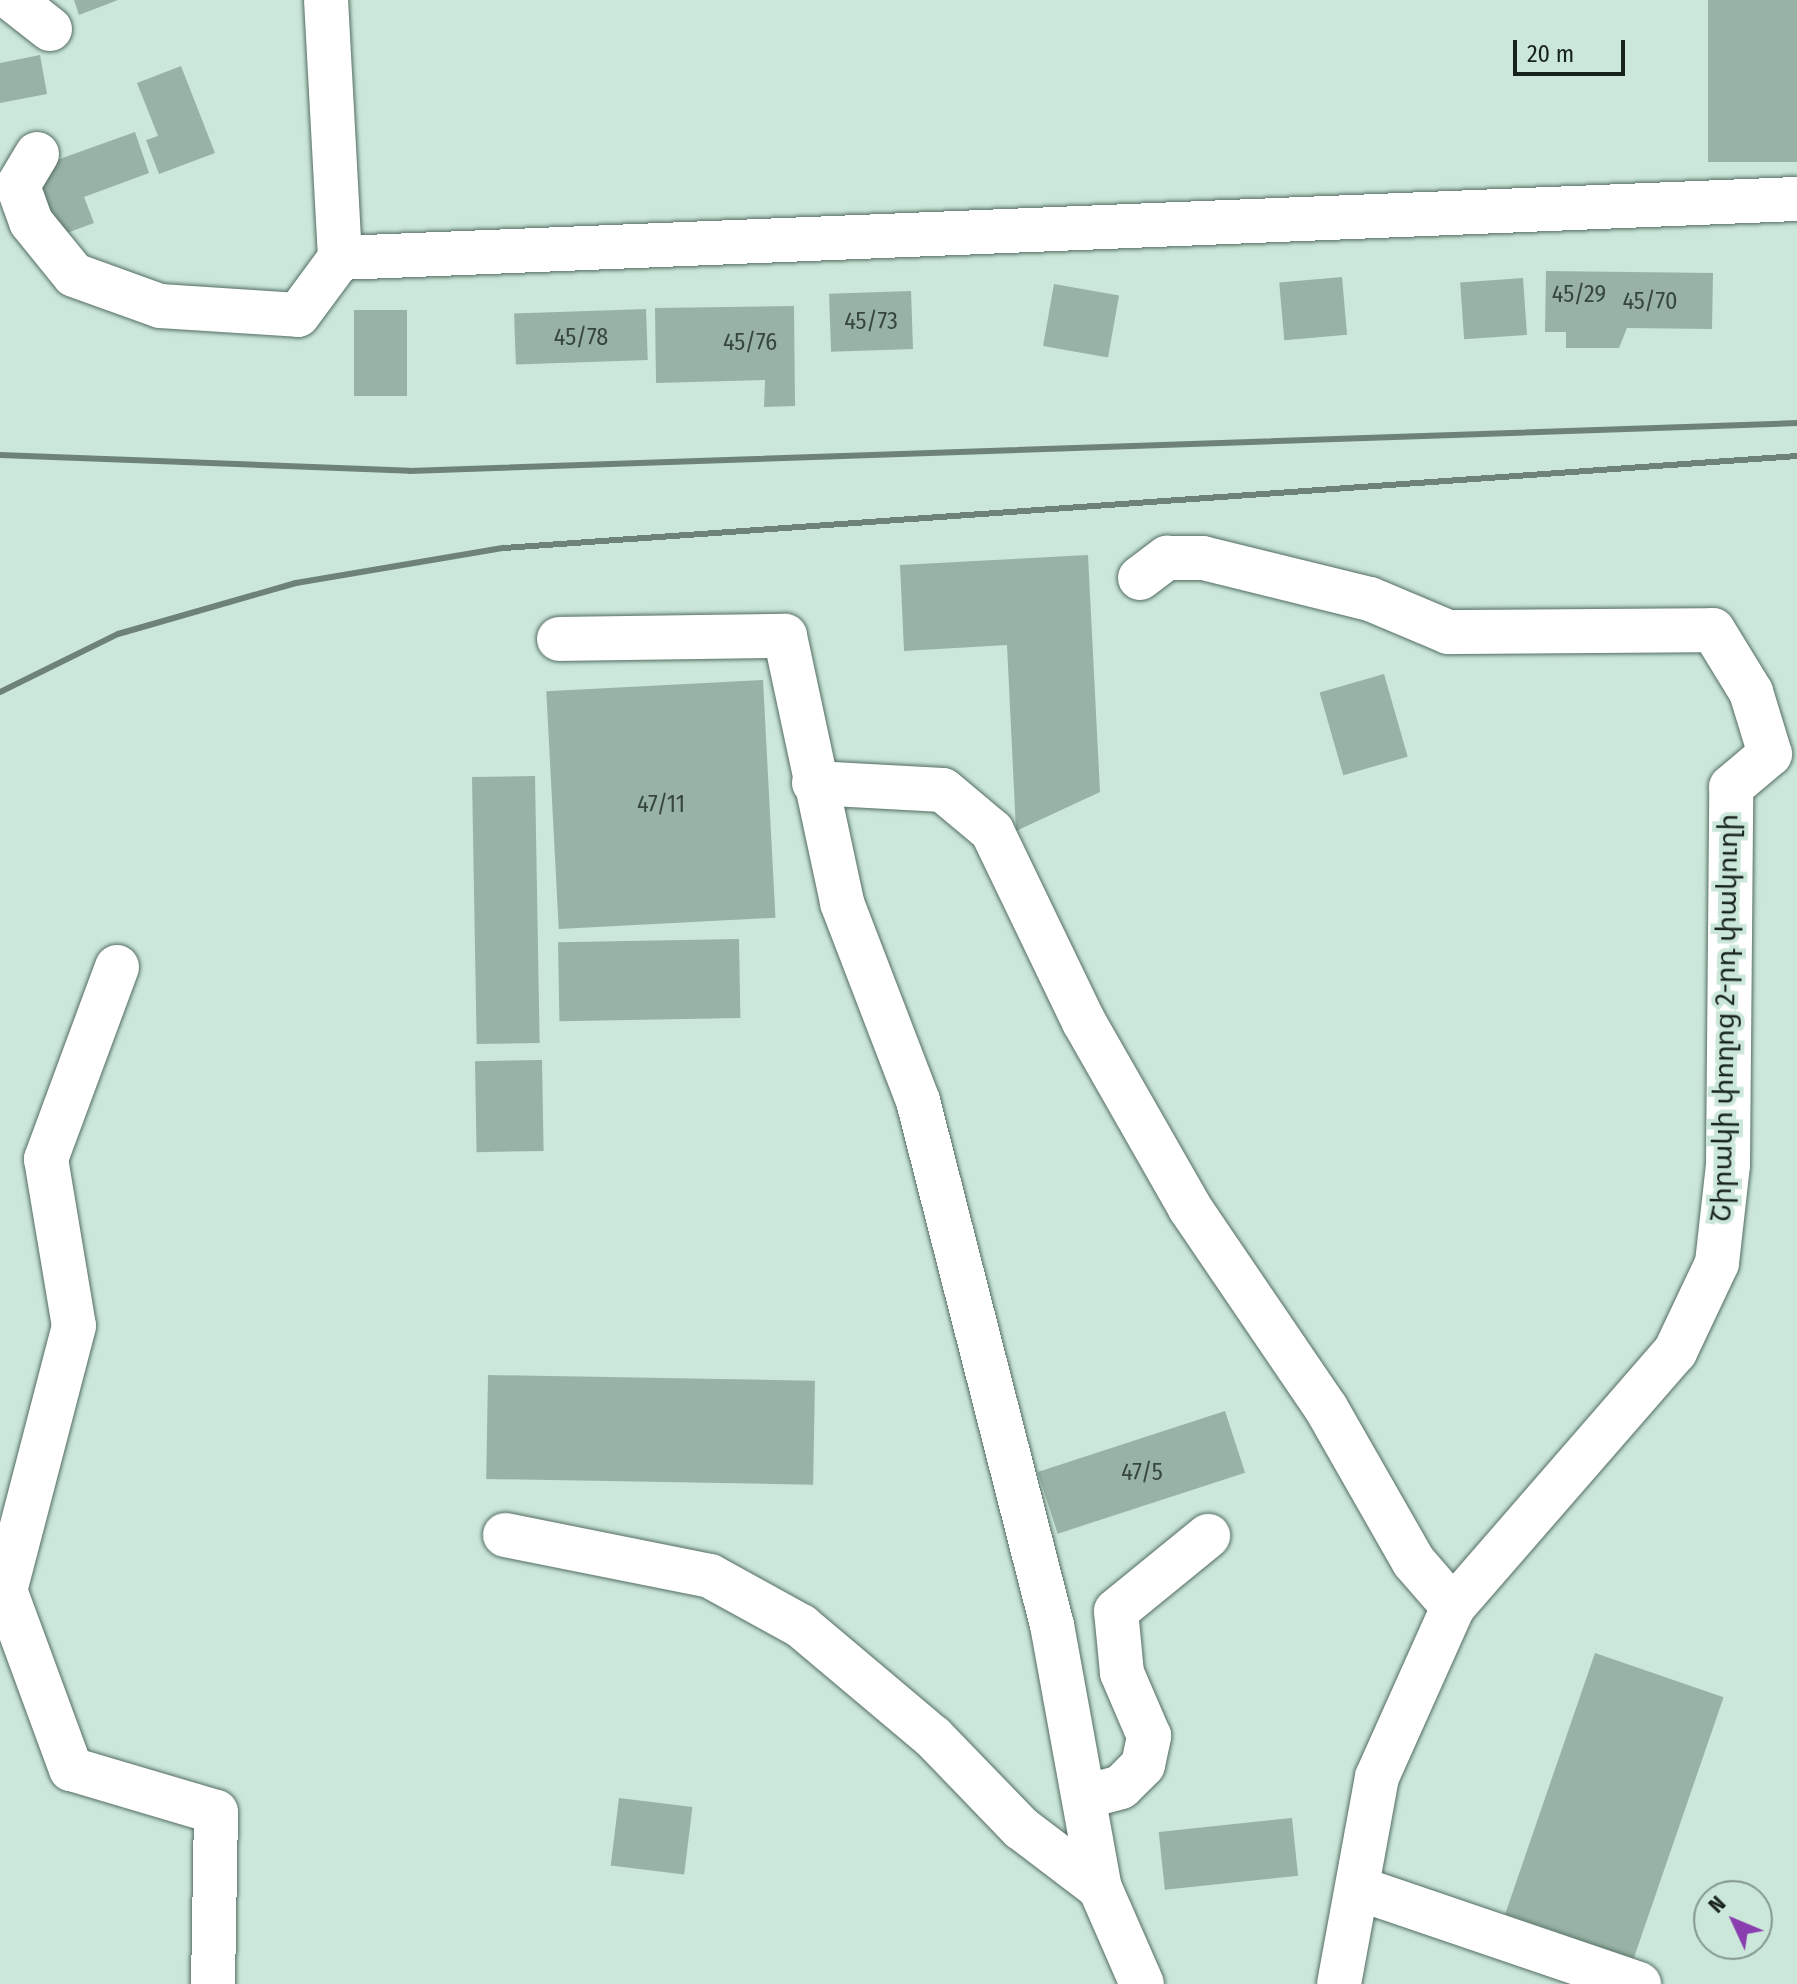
<!DOCTYPE html>
<meta charset="utf-8">
<style>
body{margin:0}
#map{position:relative;width:1797px;height:1984px;overflow:hidden;background:#cbe7da;font-family:"Fira Sans Condensed","Noto Sans Armenian",sans-serif}
div>[style]{position:absolute}
[style*='--x']{left:calc(var(--x)*1px);top:calc(var(--y)*1px);width:calc(var(--w)*1px);rotate:calc(var(--a)*1deg)}
.building>*{inset:0;background:#98b3a6;transform-origin:0 0}
.roads{filter:drop-shadow(0 0 2px #546d62) drop-shadow(0 0 2px #546d62)}
.minor>*{height:44px;margin:-22px;padding:0 22px;transform-origin:22px;border-radius:22px;background:#fff}
.rail>*{height:6px;margin:-3px;padding:0 3px;transform-origin:3px;border-radius:3px;background:#6f8279}
span{translate:-50% -50%;white-space:nowrap;text-align:center;line-height:1.15;-webkit-text-stroke:8px #cbe7da;paint-order:stroke}
.number-label{font-size:24px;color:#37463f}
.number-label span{-webkit-text-stroke-width:0}
.street-label{font-size:28px;color:#17221d}
.north{position:absolute;left:1693px;top:1880px;width:80px;height:80px;box-sizing:border-box;background:#cbe7da;border:2px solid #83988e;border-radius:50%;rotate:314deg;font-size:22px;font-weight:700;line-height:32px;text-align:center;color:#17221d}
.north::after{content:'';display:block;margin:auto;width:28px;height:36px;background:#893daf;clip-path:polygon(50% 0,100% 100%,50% 72%,0 100%)}
.scale{position:absolute;left:1513px;top:40px;width:112px;height:36px;box-sizing:border-box;border:4px solid #17221d;border-top:0;padding-left:10px;font-size:24px;line-height:28px;white-space:nowrap;color:#17221d;-webkit-text-stroke:6px #cbe7da;paint-order:stroke}
</style>
<div id="map">
<div class="building">
<div style="clip-path:polygon(74px 0,118px 0,79px 15px)"></div>
<div style="left:1708px;top:0;width:89px;height:162px"></div>
<div style="clip-path:polygon(40px 55px,47px 94px,0 103px,0 63px)"></div>
<div style="clip-path:polygon(181px 66px,215px 153px,159px 174px,146px 140px,158px 136px,137px 83px)"></div>
<div style="clip-path:polygon(135px 132px,149px 173px,84px 197px,94px 223px,53px 238px,29px 170px)"></div>
<div style="clip-path:polygon(1546px 271px,1713px 273px,1712px 329px,1627px 328px,1619px 348px,1566px 348px,1566px 332px,1545px 332px)"></div>
<div style="left:1342px;top:277px;width:58px;height:63px;rotate:85deg"></div>
<div style="left:1523px;top:278px;width:57px;height:63px;rotate:86deg"></div>
<div style="left:1054px;top:284px;width:66px;height:63px;rotate:10deg"></div>
<div style="left:911px;top:291px;width:58px;height:82px;rotate:88deg"></div>
<div style="clip-path:polygon(794px 306px,795px 406px,764px 407px,765px 380px,656px 383px,655px 308px)"></div>
<div style="left:646px;top:309px;width:51px;height:132px;rotate:88deg"></div>
<div style="left:354px;top:310px;width:53px;height:86px"></div>
<div style="clip-path:polygon(1088px 555px,1100px 792px,1016px 831px,1007px 645px,904px 651px,900px 565px)"></div>
<div style="left:1384px;top:674px;width:86px;height:67px;rotate:74deg"></div>
<div style="left:763px;top:680px;width:238px;height:217px;rotate:87deg"></div>
<div style="left:535px;top:776px;width:267px;height:63px;rotate:89deg"></div>
<div style="left:739px;top:939px;width:79px;height:181px;rotate:89deg"></div>
<div style="left:542px;top:1060px;width:91px;height:67px;rotate:89deg"></div>
<div style="left:488px;top:1375px;width:327px;height:104px;rotate:1deg"></div>
<div style="left:1225px;top:1411px;width:65px;height:197px;rotate:72deg"></div>
<div style="left:1595px;top:1653px;width:136px;height:276px;rotate:19deg"></div>
<div style="left:619px;top:1798px;width:74px;height:68px;rotate:7deg"></div>
<div style="left:1292px;top:1818px;width:58px;height:134px;rotate:84deg"></div>
</div>
<div class="roads">
<div class="minor">
<div style="--x:13;--y:0;--w:47;--a:38.1"></div>
<div style="--x:37;--y:154;--w:37;--a:121"></div>
<div style="--x:18;--y:186;--w:38;--a:70"></div>
<div style="--x:31;--y:222;--w:68;--a:50.9"></div>
<div style="--x:74;--y:275;--w:91;--a:19.8"></div>
<div style="--x:160;--y:306;--w:138;--a:3.7"></div>
<div style="--x:298;--y:315;--w:71;--a:-53.6"></div>
<div style="--x:340;--y:258;--w:258;--a:-93.1"></div>
<div style="--x:340;--y:258;--w:1458;--a:-2.32"></div>
<div style="--x:1140;--y:578;--w:34;--a:-37"></div>
<div style="--x:1167;--y:558;--w:36;--a:0"></div>
<div style="--x:1203;--y:558;--w:172;--a:13.8"></div>
<div style="--x:1370;--y:599;--w:85;--a:22.9"></div>
<div style="--x:1448;--y:632;--w:265;--a:-0.4"></div>
<div style="--x:1713;--y:630;--w:73;--a:58.5"></div>
<div style="--x:1751;--y:692;--w:65;--a:73"></div>
<div style="--x:559;--y:639;--w:226;--a:-0.8"></div>
<div style="--x:785;--y:636;--w:273;--a:77.9"></div>
<div style="--x:842;--y:903;--w:212;--a:69"></div>
<div style="--x:918;--y:1101;--w:541;--a:75.66"></div>
<div style="--x:1052;--y:1625;--w:267;--a:79.7"></div>
<div style="--x:1100;--y:1888;--w:105;--a:66.4"></div>
<div style="--x:814;--y:783;--w:129;--a:3.1"></div>
<div style="--x:943;--y:790;--w:64;--a:39.9"></div>
<div style="--x:992;--y:831;--w:212;--a:64.3"></div>
<div style="--x:1084;--y:1022;--w:214;--a:60.3"></div>
<div style="--x:1190;--y:1208;--w:242;--a:55.8"></div>
<div style="--x:1326;--y:1408;--w:177;--a:60.3"></div>
<div style="--x:1414;--y:1562;--w:60;--a:49.1"></div>
<div style="--x:117;--y:967;--w:205;--a:110.3"></div>
<div style="--x:46;--y:1159;--w:169;--a:80.5"></div>
<div style="--x:74;--y:1326;--w:273;--a:104.6"></div>
<div style="--x:5;--y:1590;--w:191;--a:69.8"></div>
<div style="--x:71;--y:1769;--w:151;--a:16.5"></div>
<div style="--x:216;--y:1812;--w:172;--a:91"></div>
<div style="--x:505;--y:1535;--w:209;--a:11.3"></div>
<div style="--x:710;--y:1576;--w:104;--a:28.8"></div>
<div style="--x:801;--y:1626;--w:172;--a:40.1"></div>
<div style="--x:933;--y:1737;--w:127;--a:46"></div>
<div style="--x:1021;--y:1828;--w:99;--a:37.2"></div>
<div style="--x:1084;--y:1797;--w:38;--a:-15"></div>
<div style="--x:1121;--y:1787;--w:31;--a:-45"></div>
<div style="--x:1143;--y:1765;--w:30;--a:-78"></div>
<div style="--x:1149;--y:1736;--w:69;--a:-113.2"></div>
<div style="--x:1122;--y:1673;--w:62;--a:-95.5"></div>
<div style="--x:1116;--y:1611;--w:119;--a:-39.2"></div>
<div style="--x:1357;--y:1888;--w:298;--a:18.8"></div>
<div style="--x:1339;--y:1984;--w:210;--a:-79.6"></div>
<div style="--x:1377;--y:1777;--w:186;--a:-65.9"></div>
<div style="--x:1453;--y:1607;--w:338;--a:-49"></div>
<div style="--x:1675;--y:1352;--w:98;--a:-64.7"></div>
<div style="--x:1717;--y:1263;--w:99;--a:-83.6"></div>
<div style="--x:1728;--y:1165;--w:378;--a:-89.5"></div>
<div style="--x:1731;--y:787;--w:51;--a:-40.2"></div>
</div>
</div>
<div class="rail">
<div style="--x:0;--y:455;--w:410;--a:2.2"></div>
<div style="--x:410;--y:471;--w:1388;--a:-1.98"></div>
<div style="--x:0;--y:692;--w:131;--a:-26.2"></div>
<div style="--x:118;--y:634;--w:185;--a:-16"></div>
<div style="--x:296;--y:583;--w:211;--a:-9.6"></div>
<div style="--x:504;--y:548;--w:1296;--a:-4.07"></div>
</div>
<div class="number-label">
<span style="left:1579px;top:295px">45/29</span>
<span style="left:1650px;top:302px">45/70</span>
<span style="left:871px;top:322px">45/73</span>
<span style="left:581px;top:338px">45/78</span>
<span style="left:750px;top:343px">45/76</span>
<span style="left:661px;top:805px">47/11</span>
<span style="left:1142px;top:1473px">47/5</span>
</div>
<div class="street-label">
<span style="left:1725px;top:1018px;rotate:-89deg">Շիրակի փողոց 2-րդ փակուղի</span>
</div>
<div class="north">N</div>
<div class="scale">20 m</div>
</div>
